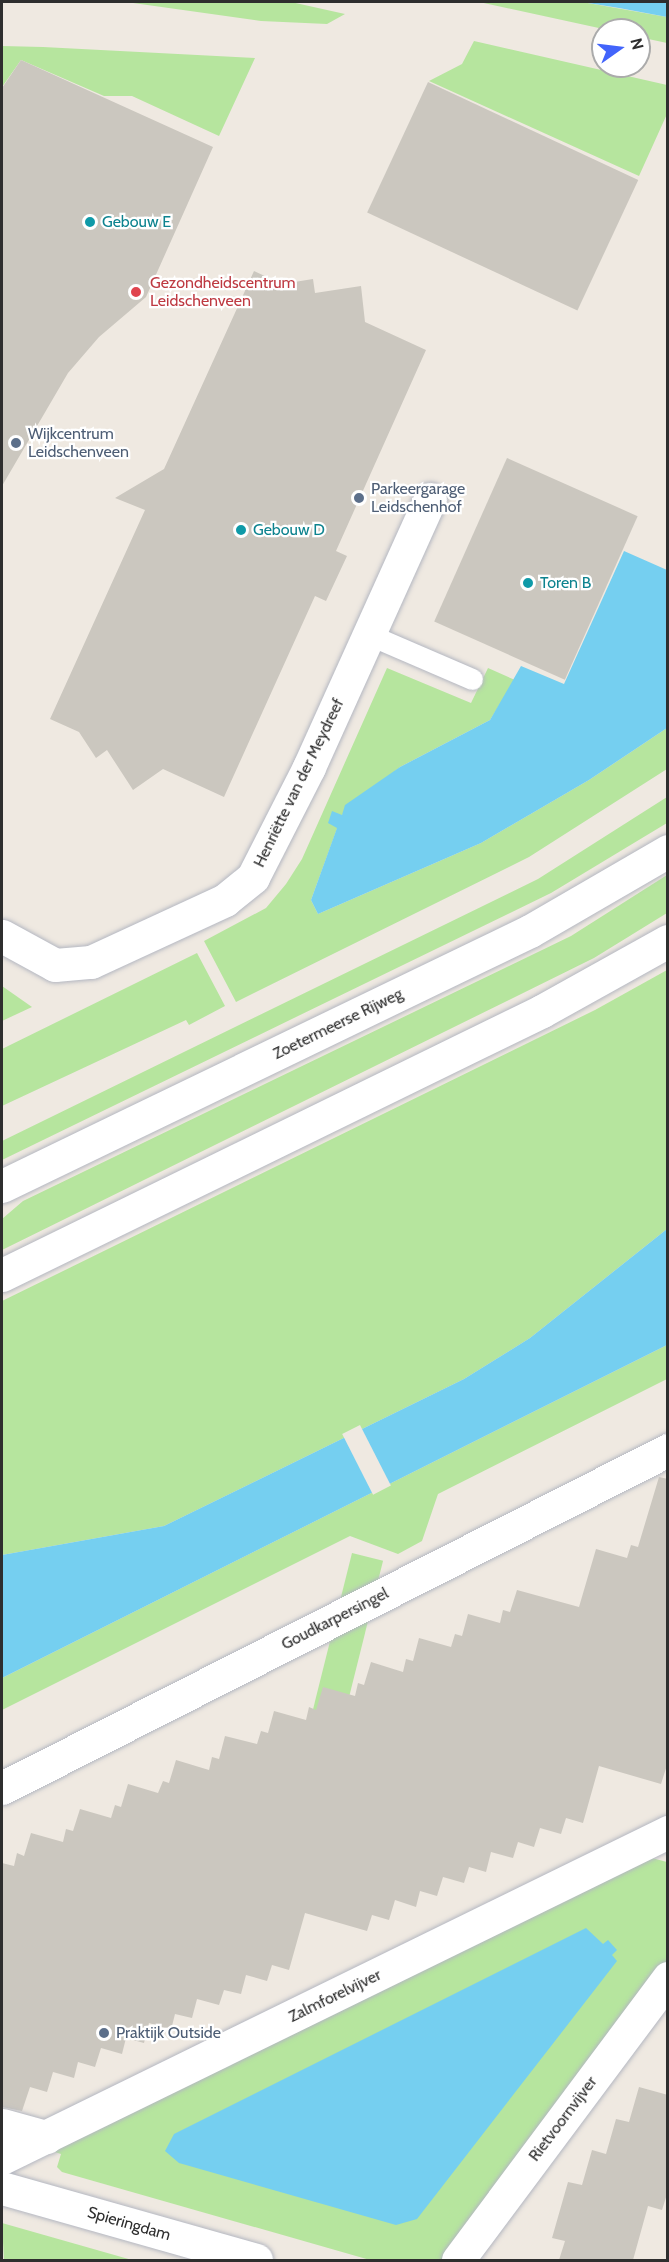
<!DOCTYPE html>
<meta charset="utf-8">
<style>
body{margin:0}
#map{position:relative;width:669px;height:2262px;overflow:hidden;background:#efe9e1;font-family:Cabin,sans-serif}
div>[style]{position:absolute}
[style*='--x']{left:calc(var(--x)*1px);top:calc(var(--y)*1px);width:calc(var(--w)*1px);rotate:calc(var(--a)*1deg)}
.green>*{inset:0;background:#b6e59e;transform-origin:0 0}
.water>*{inset:0;background:#75cff0}
.pier>*{inset:0;background:#efe9e1;transform-origin:0 0}
.building>*{inset:0;background:#cbc7bf;transform-origin:0 0}
.roads{filter:drop-shadow(0 0 2px #b4b7c1) drop-shadow(0 0 2px #b4b7c1)}
.lane>*{height:21px;margin:-10.5px;padding:0 10.5px;transform-origin:10.5px;border-radius:10.5px;background:#fff}
.street>*{height:33px;margin:-16.5px;padding:0 16.5px;transform-origin:16.5px;border-radius:16.5px;background:#fff}
.secondary>*{height:33px;margin:-16.5px;padding:0 16.5px;transform-origin:16.5px;border-radius:16.5px;background:#fff}
.dots>*{width:16px;height:16px;translate:-50% -50%;box-sizing:border-box;border:3px solid #fff;border-radius:50%}
span{translate:-50% -50%;white-space:nowrap;text-align:center;line-height:1.15;-webkit-text-stroke:4.5px #fff;paint-order:stroke}
.culture-label{font-size:16px;color:#0d838f}
.left{translate:0 -50%;text-align:left}
.health-label{font-size:16px;color:#be3a42}
.service-label{font-size:16px;color:#4e5e75}
.street-label{font-size:16px;color:#2e2e2e}
.frame{position:absolute;inset:0;border:3px solid #2e2e2e;pointer-events:none}
.north{position:absolute;left:591px;top:18px;width:60px;height:60px;box-sizing:border-box;background:#fff;border:2px solid #ababab;border-radius:50%;rotate:76deg;font-size:16px;font-weight:700;line-height:24px;text-align:center;color:#2e2e2e}
.north::after{content:'';display:block;margin:auto;width:21px;height:27px;background:#4264fb;clip-path:polygon(50% 0,100% 100%,50% 72%,0 100%)}
</style>
<div id="map">
<div class="green">
<div style="clip-path:polygon(126px 2px,291px 2px,345px 14px,327px 24px,261px 21px)"></div>
<div style="clip-path:polygon(479px 2px,582px 2px,667px 17px,667px 43px,639px 37px,639px 30px,608px 30px)"></div>
<div style="clip-path:polygon(474px 41px,667px 85px,667px 114px,639px 176px,429px 81px,462px 64px)"></div>
<div style="clip-path:polygon(2px 46px,43px 47px,255px 58px,219px 136px,132px 96px,104px 96px,21px 60px,2px 87px)"></div>
<div style="clip-path:polygon(387px 668px,471px 703px,488px 668px,515px 680px,490px 720px,400px 767px,342px 815px,311px 900px,318px 914px,481px 843px,589px 780px,667px 728px,667px 769px,529px 857px,236px 1002px,204px 941px,266px 908px,286px 884px,302px 859px)"></div>
<div style="clip-path:polygon(667px 797px,667px 823px,551px 893px,2px 1160px,2px 1141px,538px 879px)"></div>
<div style="clip-path:polygon(667px 875px,667px 913px,594px 958px,2px 1250px,2px 1219px,23px 1201px,571px 936px)"></div>
<div style="clip-path:polygon(197px 953px,225px 1006px,189px 1025px,186px 1020px,2px 1106px,2px 1049px)"></div>
<div style="clip-path:polygon(667px 970px,667px 1229px,530px 1338px,464px 1379px,164px 1526px,2px 1555px,2px 1301px,595px 1010px)"></div>
<div style="clip-path:polygon(2px 986px,32px 1007px,2px 1021px)"></div>
<div style="clip-path:polygon(667px 1345px,667px 1379px,438px 1494px,422px 1541px,398px 1554px,350px 1536px,2px 1710px,2px 1678px)"></div>
<div style="left:352px;top:1553px;width:32px;height:391px;rotate:14deg"></div>
<div style="clip-path:polygon(648px 1857px,667px 1862px,667px 1963px,443px 2260px,370px 2260px,62px 2172px,57px 2167px,61px 2154px,42px 2148px)"></div>
<div style="clip-path:polygon(2px 2223px,132px 2260px,4px 2260px)"></div>
</div>
<div class="water">
<div style="clip-path:polygon(582px 2px,667px 2px,667px 17px,619px 8px)"></div>
<div style="clip-path:polygon(624px 551px,667px 570px,667px 728px,589px 780px,481px 843px,318px 914px,311px 900px,337px 828px,328px 823px,332px 811px,342px 815px,345px 805px,400px 767px,490px 720px,521px 666px,564px 684px)"></div>
<div style="clip-path:polygon(667px 1229px,667px 1345px,2px 1678px,2px 1555px,164px 1526px,464px 1379px,530px 1338px)"></div>
<div style="clip-path:polygon(586px 1928px,603px 1944px,608px 1940px,617px 1950px,612px 1955px,617px 1961px,417px 2219px,396px 2225px,179px 2163px,165px 2151px,174px 2134px)"></div>
</div>
<div class="pier">
<div style="left:360px;top:1425px;width:68px;height:20px;rotate:63deg"></div>
</div>
<div class="building">
<div style="clip-path:polygon(21px 60px,213px 147px,146px 297px,99px 337px,68px 373px,2px 486px,2px 88px)"></div>
<div style="left:428px;top:82px;width:232px;height:144px;rotate:25deg"></div>
<div style="clip-path:polygon(254px 271px,282px 284px,313px 279px,315px 293px,361px 286px,365px 322px,426px 350px,336px 551px,347px 556px,326px 601px,315px 596px,224px 797px,163px 769px,133px 790px,107px 750px,96px 758px,79px 732px,50px 719px,145px 510px,115px 498px,164px 469px)"></div>
<div style="left:507px;top:458px;width:143px;height:179px;rotate:24deg"></div>
<div style="clip-path:polygon(659px 1477px,668px 1479px,668px 1762px,661px 1784px,599px 1766px,583px 1823px,566px 1818px,561px 1834px,540px 1828px,534px 1847px,518px 1842px,513px 1858px,491px 1852px,486px 1872px,469px 1867px,464px 1883px,443px 1877px,437px 1896px,420px 1891px,416px 1907px,395px 1900px,389px 1920px,372px 1915px,367px 1931px,305px 1913px,289px 1970px,272px 1965px,267px 1981px,246px 1975px,241px 1994px,224px 1990px,219px 2005px,197px 1999px,192px 2018px,175px 2014px,171px 2030px,149px 2023px,144px 2043px,126px 2038px,122px 2054px,101px 2048px,95px 2067px,78px 2062px,74px 2078px,53px 2072px,47px 2092px,30px 2087px,22px 2111px,2px 2107px,2px 1863px,14px 1866px,17px 1853px,24px 1856px,31px 1833px,63px 1842px,66px 1829px,73px 1831px,80px 1809px,111px 1818px,115px 1805px,121px 1807px,128px 1784px,158px 1793px,163px 1781px,169px 1783px,176px 1760px,209px 1770px,212px 1757px,219px 1759px,225px 1736px,257px 1744px,261px 1731px,268px 1733px,274px 1711px,306px 1720px,309px 1707px,316px 1710px,323px 1687px,355px 1696px,358px 1683px,364px 1685px,371px 1662px,403px 1672px,406px 1659px,413px 1661px,419px 1638px,451px 1647px,455px 1634px,462px 1636px,468px 1614px,500px 1623px,503px 1610px,510px 1612px,517px 1590px,579px 1607px,596px 1549px,627px 1558px,631px 1545px,638px 1547px)"></div>
<div style="clip-path:polygon(639px 2087px,668px 2095px,668px 2191px,662px 2210px,648px 2206px,633px 2260px,559px 2260px,565px 2241px,552px 2238px,568px 2182px,582px 2185px,592px 2150px,606px 2154px,616px 2119px,629px 2122px)"></div>
</div>
<div class="roads">
<div class="lane">
<div style="--x:370;--y:635;--w:111;--a:23.3"></div>
</div>
<div class="street">
<div style="--x:2;--y:936;--w:60;--a:28.7"></div>
<div style="--x:55;--y:965;--w:36;--a:-5"></div>
<div style="--x:91;--y:962;--w:148;--a:-24.8"></div>
<div style="--x:225;--y:900;--w:36;--a:-39"></div>
<div style="--x:253;--y:877;--w:123;--a:-63"></div>
<div style="--x:309;--y:767;--w:294;--a:-65.7"></div>
<div style="--x:2;--y:1788;--w:747;--a:-26.91"></div>
<div style="--x:2;--y:2125;--w:46;--a:15.3"></div>
<div style="--x:2;--y:2158;--w:742;--a:-26.08"></div>
<div style="--x:2;--y:2188;--w:264;--a:15.8"></div>
<div style="--x:458;--y:2260;--w:352;--a:-53.3"></div>
</div>
<div class="secondary">
<div style="--x:2;--y:1186;--w:586;--a:-25.78"></div>
<div style="--x:530;--y:931;--w:160;--a:-30.1"></div>
<div style="--x:2;--y:1275;--w:601;--a:-26.05"></div>
<div style="--x:542;--y:1011;--w:144;--a:-29.1"></div>
</div>
</div>
<div class="dots">
<div style="left:90px;top:222px;background:#0f9aa8"></div>
<div style="left:136px;top:292px;background:#e0444e"></div>
<div style="left:16px;top:443px;background:#5c6f8a"></div>
<div style="left:359px;top:498px;background:#5c6f8a"></div>
<div style="left:241px;top:530px;background:#0f9aa8"></div>
<div style="left:528px;top:583px;background:#0f9aa8"></div>
<div style="left:104px;top:2033px;background:#5c6f8a"></div>
</div>
<div class="culture-label">
<span class="left" style="left:102px;top:222px">Gebouw E</span>
<span class="left" style="left:253px;top:530px">Gebouw D</span>
<span class="left" style="left:540px;top:583px">Toren B</span>
</div>
<div class="health-label">
<span class="left" style="left:150px;top:292px">Gezondheidscentrum<br>Leidschenveen</span>
</div>
<div class="service-label">
<span class="left" style="left:28px;top:443px">Wijkcentrum<br>Leidschenveen</span>
<span class="left" style="left:371px;top:498px">Parkeergarage<br>Leidschenhof</span>
<span class="left" style="left:116px;top:2033px">Praktijk Outside</span>
</div>
<div class="street-label">
<span style="left:299px;top:783px;rotate:-64deg">Henriëtte van der Meydreef</span>
<span style="left:338px;top:1024px;rotate:-26deg">Zoetermeerse Rijweg</span>
<span style="left:335px;top:1619px;rotate:-27deg">Goudkarpersingel</span>
<span style="left:335px;top:1996px;rotate:-26deg">Zalmforelvijver</span>
<span style="left:563px;top:2119px;rotate:-53deg">Rietvoornvijver</span>
<span style="left:129px;top:2224px;rotate:16deg">Spieringdam</span>
</div>
<div class="frame"></div>
<div class="north">N</div>
</div>
